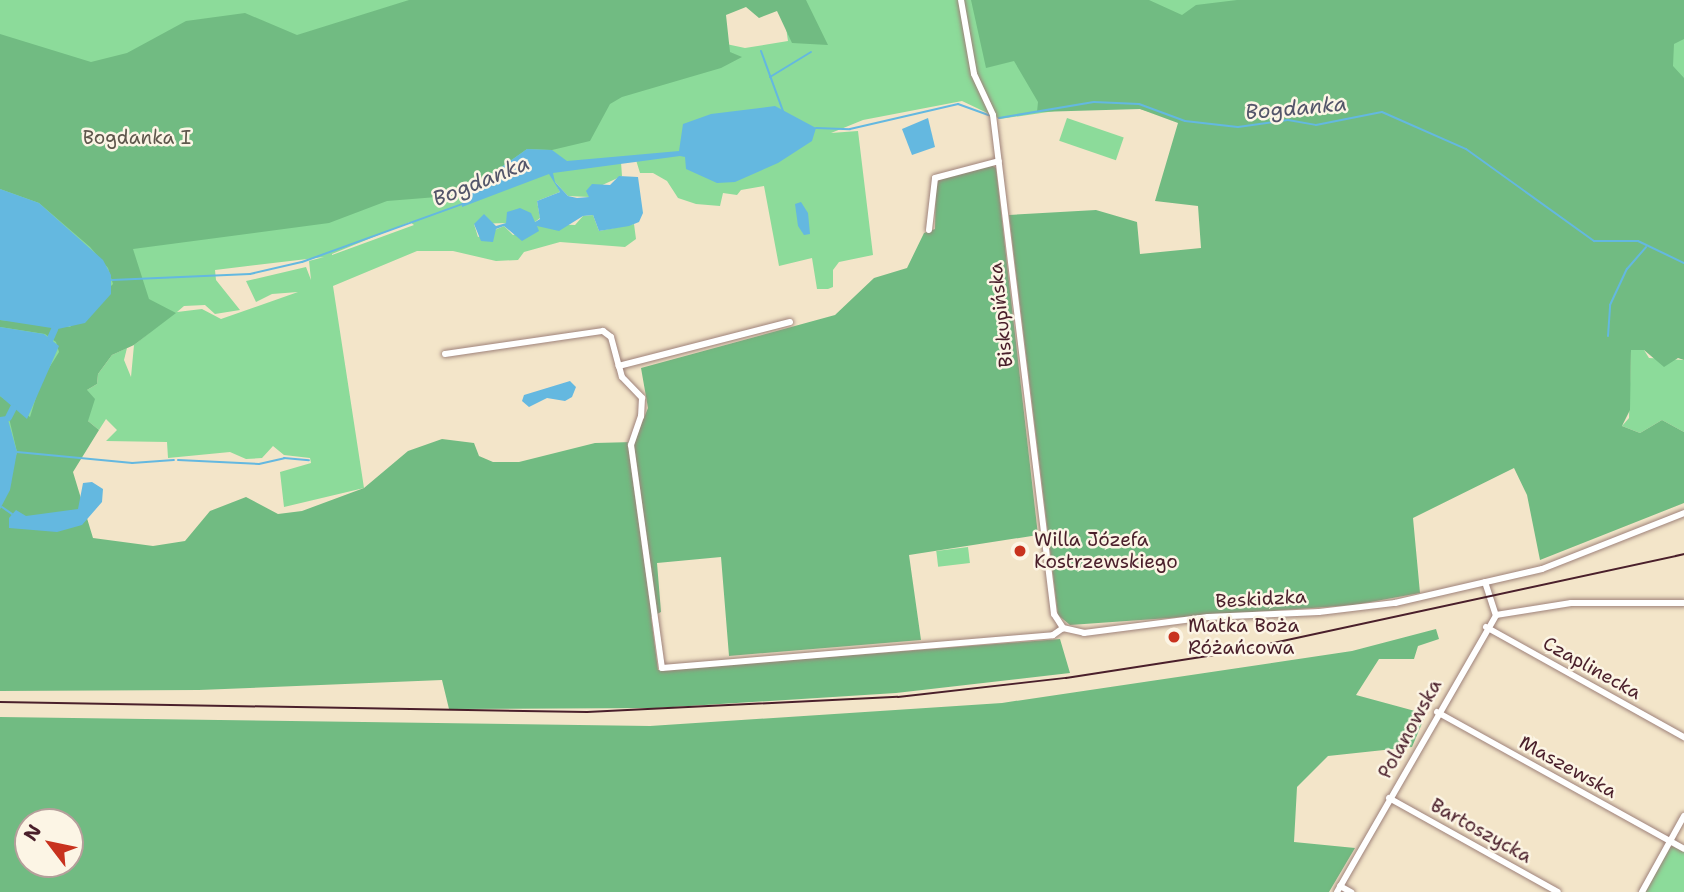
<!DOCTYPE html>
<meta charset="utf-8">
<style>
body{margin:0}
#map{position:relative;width:1684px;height:892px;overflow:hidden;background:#f3e5c9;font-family:"Shantell Sans",sans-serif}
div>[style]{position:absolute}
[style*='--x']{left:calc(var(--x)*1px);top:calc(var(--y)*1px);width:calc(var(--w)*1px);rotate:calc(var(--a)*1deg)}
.green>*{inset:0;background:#8cdb9a;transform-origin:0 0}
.forest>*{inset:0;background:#71bb82}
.water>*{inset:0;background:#64b8e0}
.stream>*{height:2px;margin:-1px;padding:0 1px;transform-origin:1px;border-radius:1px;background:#64b8e0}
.canal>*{height:7px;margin:-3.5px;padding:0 3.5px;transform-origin:3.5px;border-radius:3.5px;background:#64b8e0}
.roads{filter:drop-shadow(0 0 2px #9e827a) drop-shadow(0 0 2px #9e827a)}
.street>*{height:6px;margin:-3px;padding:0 3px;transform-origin:3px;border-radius:3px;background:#fff}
.rail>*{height:2px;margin:-1px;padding:0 1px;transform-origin:1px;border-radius:1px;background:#4a1f2b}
.dots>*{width:19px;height:19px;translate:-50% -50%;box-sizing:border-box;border:4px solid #fcf5e5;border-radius:50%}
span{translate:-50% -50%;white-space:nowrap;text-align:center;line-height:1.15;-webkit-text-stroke:5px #fcf5e5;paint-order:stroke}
.park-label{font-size:19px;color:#5e574c}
.street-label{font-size:19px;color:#4a1f2b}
.poi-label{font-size:19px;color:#4a1f2b}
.left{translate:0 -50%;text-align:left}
.water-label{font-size:21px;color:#53556a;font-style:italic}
.north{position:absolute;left:14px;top:808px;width:70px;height:70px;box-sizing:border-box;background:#fcf5e5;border:2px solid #b59f9b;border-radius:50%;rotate:302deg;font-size:19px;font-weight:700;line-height:28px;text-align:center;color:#4a1f2b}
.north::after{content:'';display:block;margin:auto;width:24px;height:32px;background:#c8321e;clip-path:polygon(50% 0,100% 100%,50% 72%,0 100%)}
</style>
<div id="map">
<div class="green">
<div style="clip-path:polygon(evenodd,0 0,702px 0,712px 41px,745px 48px,788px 41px,782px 0,1684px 0,1684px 267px,1140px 109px,1075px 108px,1000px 119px,962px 101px,863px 120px,831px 133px,858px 131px,873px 255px,839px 262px,833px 270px,833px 287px,828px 289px,817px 289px,812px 258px,779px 266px,764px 186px,741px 190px,737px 195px,723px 193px,720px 206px,696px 204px,678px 198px,667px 181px,653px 173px,640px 173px,636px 160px,621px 162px,622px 176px,598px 187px,589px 197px,568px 196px,555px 182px,560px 192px,537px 201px,540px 218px,535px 222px,507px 212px,507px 223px,474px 224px,478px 237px,504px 226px,513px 235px,543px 224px,575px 225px,583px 216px,593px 215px,599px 231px,634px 224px,636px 239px,625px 247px,560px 242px,524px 252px,518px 260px,496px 261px,453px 251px,417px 251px,333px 286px,364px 488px,284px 507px,280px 472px,311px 463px,310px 458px,284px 455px,273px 446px,262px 458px,246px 459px,230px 452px,168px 458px,167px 442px,106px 441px,117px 430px,106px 419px,99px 430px,88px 421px,87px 390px,97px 384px,98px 374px,112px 355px,127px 348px,124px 360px,131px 377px,134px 345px,149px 333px,130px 276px,22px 499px,0 509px,0 0,410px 222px,414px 225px,332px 255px,332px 254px,410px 222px,0 0,324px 257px,309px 261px,311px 280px,306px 267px,246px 281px,256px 302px,272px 294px,298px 292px,221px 319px,202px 309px,177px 312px,184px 306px,205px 305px,215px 314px,240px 310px,216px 280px,215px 270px,324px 257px)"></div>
<div style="left:1067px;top:118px;width:60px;height:24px;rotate:19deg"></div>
<div style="clip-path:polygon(1631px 350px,1644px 350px,1649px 358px,1684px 360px,1684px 432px,1662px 420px,1640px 433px,1622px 426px,1629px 418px)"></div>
<div style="left:968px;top:547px;width:16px;height:32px;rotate:83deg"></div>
<div style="clip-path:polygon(1671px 846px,1684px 851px,1684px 892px,1645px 892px)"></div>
</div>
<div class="forest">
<div style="clip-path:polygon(409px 0,806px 0,828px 45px,792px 43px,777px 11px,759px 18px,746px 7px,726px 15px,730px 52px,742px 57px,721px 68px,622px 97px,610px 104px,590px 141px,552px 150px,527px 149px,462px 195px,387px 201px,329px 223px,133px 249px,149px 299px,176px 313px,134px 345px,112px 355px,98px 374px,97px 384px,87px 390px,95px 399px,88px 421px,99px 430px,73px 472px,93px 538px,153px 546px,185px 541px,210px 511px,246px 497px,278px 514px,302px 511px,364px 488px,408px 451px,442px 439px,474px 443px,479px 456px,493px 462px,519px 462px,595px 443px,634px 442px,648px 408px,641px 368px,835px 315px,874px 278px,907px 268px,924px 233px,935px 229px,936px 180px,991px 165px,996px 168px,1038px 535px,909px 555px,921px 640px,729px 656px,721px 557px,657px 563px,661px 612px,651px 617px,658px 670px,1060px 639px,1070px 673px,896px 693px,657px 708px,449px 709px,442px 680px,199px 690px,0 691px,0 509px,17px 452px,9px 418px,0 417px,0 396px,30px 417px,41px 381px,59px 352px,56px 342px,45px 334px,0 327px,0 320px,70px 327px,113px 284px,108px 268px,90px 247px,39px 203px,0 189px,0 34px,91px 62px,127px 53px,186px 21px,245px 13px,297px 35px)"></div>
<div style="clip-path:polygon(971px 0,1149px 0,1182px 15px,1196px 5px,1237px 0,1684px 0,1684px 39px,1674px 44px,1673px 66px,1684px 78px,1684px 360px,1678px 358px,1664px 367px,1644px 350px,1631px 350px,1630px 410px,1622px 426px,1640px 433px,1662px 420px,1684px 432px,1684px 503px,1540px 560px,1527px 495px,1514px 468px,1413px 518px,1420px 593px,1354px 605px,1070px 625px,1058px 615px,1009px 215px,1096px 210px,1137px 222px,1140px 254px,1201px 248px,1198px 206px,1155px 201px,1178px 123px,1140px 109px,1037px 112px,1038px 102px,1014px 61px,986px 68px)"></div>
<div style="clip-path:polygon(evenodd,1436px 629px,1439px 639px,1418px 646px,1414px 659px,1379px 659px,1356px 695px,1426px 714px,1412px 747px,1328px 756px,1297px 787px,1294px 842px,1355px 848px,1329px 892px,0 892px,0 717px,650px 726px,1002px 703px,1352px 651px,1436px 629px,28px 822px,70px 822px,70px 864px,28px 864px,28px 822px)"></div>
</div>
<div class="water">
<div style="clip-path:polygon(775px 106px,816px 128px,812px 141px,778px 163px,735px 182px,717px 183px,686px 169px,685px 157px,680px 156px,553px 173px,555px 182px,568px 196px,577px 198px,589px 197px,586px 191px,592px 184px,610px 185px,619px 176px,638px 177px,643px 213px,639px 222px,629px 226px,599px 231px,593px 215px,583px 216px,559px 231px,537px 226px,539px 231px,522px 241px,504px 226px,496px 229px,493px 242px,481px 241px,474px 224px,484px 214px,496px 226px,506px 223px,507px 212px,520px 208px,531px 213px,535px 222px,540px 219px,537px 201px,560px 192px,549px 174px,462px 207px,462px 195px,527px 149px,552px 150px,567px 161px,679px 151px,683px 124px,711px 114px)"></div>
<div style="clip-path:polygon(928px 118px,935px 147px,912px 155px,902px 129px)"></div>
<div style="clip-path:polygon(0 189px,39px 203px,103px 260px,111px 275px,111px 294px,85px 323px,58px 329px,0 320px)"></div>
<div style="clip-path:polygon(801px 202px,808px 213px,810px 234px,804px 235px,798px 226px,795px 204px)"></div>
<div style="clip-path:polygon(0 327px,44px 334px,59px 346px,27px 419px,0 396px)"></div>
<div style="clip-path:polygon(570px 381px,576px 387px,572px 397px,565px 401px,547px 398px,529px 407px,522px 401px,524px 395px)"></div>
<div style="clip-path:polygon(7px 416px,17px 452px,10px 490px,0 509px,0 417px)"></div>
<div style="clip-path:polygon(92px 482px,103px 489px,102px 502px,82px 525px,57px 532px,9px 528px,9px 518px,16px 510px,26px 516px,78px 509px,83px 483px)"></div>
</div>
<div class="stream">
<div style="--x:761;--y:51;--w:64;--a:69.9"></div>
<div style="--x:770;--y:77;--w:48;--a:-31.4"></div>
<div style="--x:999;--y:118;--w:96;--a:-9.6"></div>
<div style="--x:1094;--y:102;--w:45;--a:2.5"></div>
<div style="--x:1139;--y:104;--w:49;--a:20.3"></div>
<div style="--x:1185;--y:121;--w:53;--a:6.5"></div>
<div style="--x:1238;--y:127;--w:50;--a:-8"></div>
<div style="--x:1288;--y:120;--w:28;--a:10"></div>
<div style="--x:1316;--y:125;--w:67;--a:-11.1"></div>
<div style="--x:1382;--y:112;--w:92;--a:23.8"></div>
<div style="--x:1466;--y:149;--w:158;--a:35.7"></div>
<div style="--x:1594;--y:241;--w:44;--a:0"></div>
<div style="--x:1638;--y:241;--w:51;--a:25.6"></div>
<div style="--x:816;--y:128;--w:34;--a:2"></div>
<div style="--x:850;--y:129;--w:111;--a:-13"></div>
<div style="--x:958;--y:104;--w:33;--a:20"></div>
<div style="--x:112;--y:280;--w:138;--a:-2.5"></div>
<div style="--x:250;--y:274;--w:53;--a:-13"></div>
<div style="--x:302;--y:262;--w:173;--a:-19.9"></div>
<div style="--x:1608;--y:336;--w:31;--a:-86"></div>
<div style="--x:1610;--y:305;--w:40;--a:-65"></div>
<div style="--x:1627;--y:269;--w:29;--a:-49"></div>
<div style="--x:17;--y:452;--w:116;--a:5.5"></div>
<div style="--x:132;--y:463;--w:42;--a:-4.1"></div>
<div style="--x:178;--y:460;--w:81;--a:2.8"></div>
<div style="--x:259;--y:464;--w:26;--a:-13"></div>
<div style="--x:284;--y:458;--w:25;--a:5"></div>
<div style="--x:2;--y:507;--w:12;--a:35"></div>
</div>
<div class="canal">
<div style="--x:50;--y:338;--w:10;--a:-66"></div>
<div style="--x:8;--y:417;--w:11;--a:-63"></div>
</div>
<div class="roads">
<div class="street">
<div style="--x:961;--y:0;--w:75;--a:80"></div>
<div style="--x:974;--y:74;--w:45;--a:65.1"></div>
<div style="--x:993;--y:115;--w:503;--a:83.03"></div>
<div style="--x:1054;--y:614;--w:17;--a:57"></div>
<div style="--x:1063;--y:628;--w:22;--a:13"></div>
<div style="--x:1084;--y:633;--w:125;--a:-7.4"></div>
<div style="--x:1208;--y:617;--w:111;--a:-2.6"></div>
<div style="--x:1319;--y:612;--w:77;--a:-6.8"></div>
<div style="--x:1395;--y:603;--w:151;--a:-13"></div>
<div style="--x:1542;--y:569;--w:153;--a:-21.5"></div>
<div style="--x:929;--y:230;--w:52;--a:-83.4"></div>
<div style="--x:935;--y:178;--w:66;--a:-14.9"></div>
<div style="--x:790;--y:322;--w:177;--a:165.6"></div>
<div style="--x:619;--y:366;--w:11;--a:75"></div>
<div style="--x:622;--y:377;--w:29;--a:46"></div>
<div style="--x:642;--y:398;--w:18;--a:93"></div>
<div style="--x:641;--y:416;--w:31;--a:109"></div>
<div style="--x:631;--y:445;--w:225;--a:82.1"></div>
<div style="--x:662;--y:668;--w:392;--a:-4.8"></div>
<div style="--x:1053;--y:635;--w:12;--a:-35"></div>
<div style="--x:445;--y:354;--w:160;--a:-8.3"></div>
<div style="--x:603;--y:331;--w:10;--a:37"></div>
<div style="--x:611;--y:337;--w:30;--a:75"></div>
<div style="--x:1485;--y:582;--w:35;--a:72"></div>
<div style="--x:1496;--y:615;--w:76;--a:-9.1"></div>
<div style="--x:1571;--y:603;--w:113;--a:0"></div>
<div style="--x:1486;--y:627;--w:227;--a:29.1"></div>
<div style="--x:1437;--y:712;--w:282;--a:29"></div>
<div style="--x:1389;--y:798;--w:193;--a:29.1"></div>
<div style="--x:1340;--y:886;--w:13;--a:29"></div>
<div style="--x:1337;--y:892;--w:319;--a:-60.1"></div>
<div style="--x:1642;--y:892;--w:87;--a:-61.1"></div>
</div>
</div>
<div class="rail">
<div style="--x:0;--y:702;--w:587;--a:0.98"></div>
<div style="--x:587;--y:712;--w:311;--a:-2.8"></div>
<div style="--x:898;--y:697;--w:169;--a:-6.5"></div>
<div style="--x:1066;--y:678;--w:163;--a:-8.8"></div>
<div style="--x:1227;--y:653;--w:468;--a:-12.2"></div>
</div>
<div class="dots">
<div style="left:1020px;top:551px;background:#c8321e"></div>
<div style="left:1174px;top:637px;background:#c8321e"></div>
</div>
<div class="park-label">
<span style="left:137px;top:138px">Bogdanka I</span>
</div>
<div class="street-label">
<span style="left:1001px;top:315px;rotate:-96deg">Biskupińska</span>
<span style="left:1261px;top:599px;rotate:-3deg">Beskidzka</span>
<span style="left:1592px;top:668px;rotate:29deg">Czaplinecka</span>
<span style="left:1410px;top:729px;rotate:-61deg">Polanowska</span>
<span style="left:1568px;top:767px;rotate:29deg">Maszewska</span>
<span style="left:1481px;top:831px;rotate:29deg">Bartoszycka</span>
</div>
<div class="poi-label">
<span class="left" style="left:1034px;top:551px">Willa Józefa<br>Kostrzewskiego</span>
<span class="left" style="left:1188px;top:637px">Matka Boża<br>Różańcowa</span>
</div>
<div class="water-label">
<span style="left:1296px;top:108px;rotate:-5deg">Bogdanka</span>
<span style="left:481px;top:181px;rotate:-22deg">Bogdanka</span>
</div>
<div class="north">N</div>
</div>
